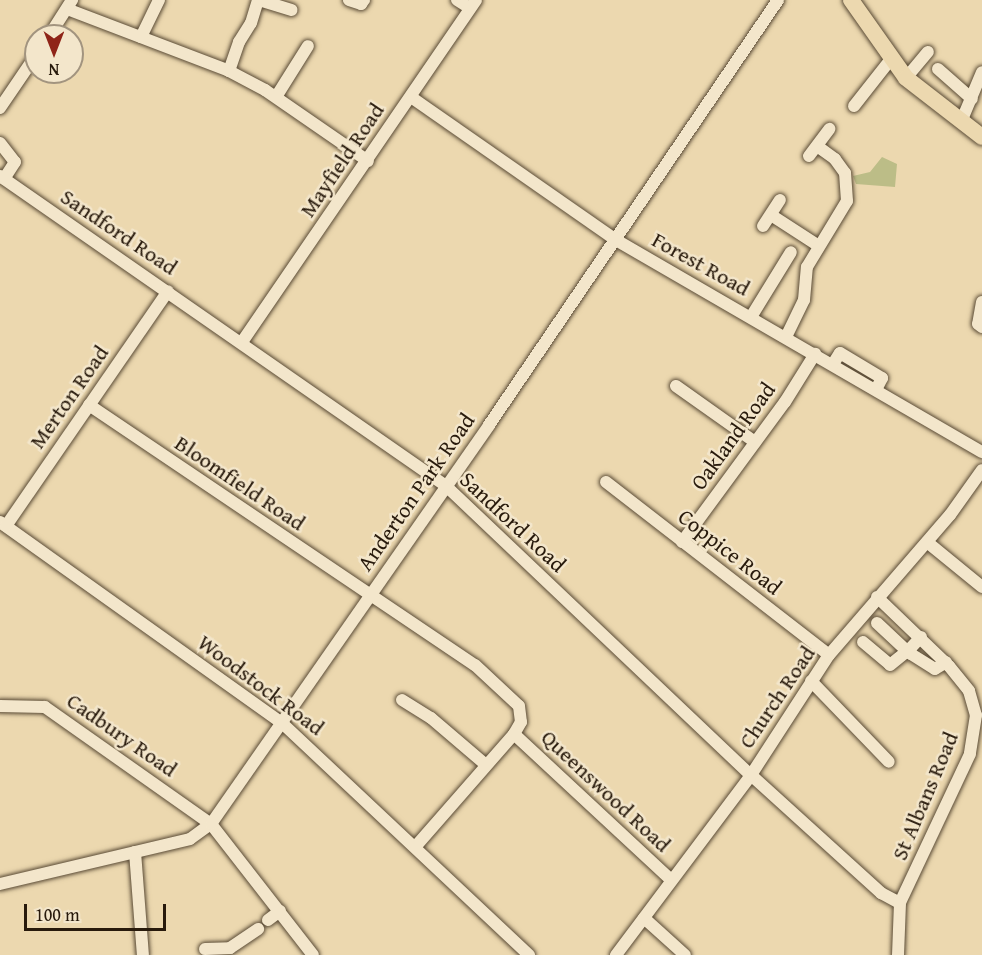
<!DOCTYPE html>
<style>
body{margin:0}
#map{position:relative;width:982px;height:955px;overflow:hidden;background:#ecd8af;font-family:"Gentium Book Plus",serif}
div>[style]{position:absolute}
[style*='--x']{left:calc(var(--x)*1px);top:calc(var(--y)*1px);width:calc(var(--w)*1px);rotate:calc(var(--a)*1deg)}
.green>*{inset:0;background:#bcbd87}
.roads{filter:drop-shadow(0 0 2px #594a35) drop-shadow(0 0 2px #594a35)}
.minor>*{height:12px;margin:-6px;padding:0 6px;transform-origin:6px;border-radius:6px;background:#f3e6cb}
.major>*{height:16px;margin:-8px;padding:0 8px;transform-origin:8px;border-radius:8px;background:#ecd8af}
span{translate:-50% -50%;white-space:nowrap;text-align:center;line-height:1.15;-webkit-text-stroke:5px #f3e6cb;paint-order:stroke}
.street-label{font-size:22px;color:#281a0c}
.north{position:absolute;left:24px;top:24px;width:60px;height:60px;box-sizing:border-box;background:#f3e6cb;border:2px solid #a2947f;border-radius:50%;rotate:180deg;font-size:16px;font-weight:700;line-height:24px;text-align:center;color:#281a0c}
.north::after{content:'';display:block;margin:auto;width:21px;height:27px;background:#8f2418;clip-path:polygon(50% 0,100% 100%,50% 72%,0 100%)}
.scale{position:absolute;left:24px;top:904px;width:142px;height:27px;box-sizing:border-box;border:3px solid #281a0c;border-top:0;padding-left:8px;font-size:18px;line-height:21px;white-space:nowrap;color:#281a0c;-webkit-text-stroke:4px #f3e6cb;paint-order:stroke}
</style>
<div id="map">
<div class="green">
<div style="clip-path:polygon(882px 157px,897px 164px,895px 187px,856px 184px,853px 176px,870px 172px)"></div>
</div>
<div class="roads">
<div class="minor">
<div style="--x:259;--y:0;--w:34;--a:17"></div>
<div style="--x:349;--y:0;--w:13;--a:18"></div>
<div style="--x:361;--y:4;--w:5;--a:-53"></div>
<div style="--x:457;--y:0;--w:15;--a:32"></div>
<div style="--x:67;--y:9;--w:173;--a:20.9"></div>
<div style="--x:229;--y:71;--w:41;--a:27.8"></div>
<div style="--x:265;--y:90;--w:125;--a:34.6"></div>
<div style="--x:49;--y:36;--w:43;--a:-57.4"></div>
<div style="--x:141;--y:37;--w:41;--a:-64.1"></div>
<div style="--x:938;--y:69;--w:45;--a:41.4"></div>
<div style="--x:229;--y:71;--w:31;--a:-71"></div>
<div style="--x:239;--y:42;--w:22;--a:-58"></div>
<div style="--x:251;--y:23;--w:24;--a:-73"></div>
<div style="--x:906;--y:78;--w:34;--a:-50"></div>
<div style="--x:276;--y:97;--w:60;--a:-57.9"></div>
<div style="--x:411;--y:97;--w:250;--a:34.9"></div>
<div style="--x:616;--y:240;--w:423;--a:30.1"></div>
<div style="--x:854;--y:106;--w:60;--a:-51.8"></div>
<div style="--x:0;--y:108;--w:64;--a:-55.8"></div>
<div style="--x:961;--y:122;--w:54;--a:-67.2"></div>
<div style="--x:0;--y:143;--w:24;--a:52"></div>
<div style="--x:15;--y:162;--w:20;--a:123"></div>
<div style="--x:809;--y:156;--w:34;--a:-53"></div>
<div style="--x:0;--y:176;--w:543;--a:34.8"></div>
<div style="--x:446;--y:486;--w:420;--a:43.5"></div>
<div style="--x:751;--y:775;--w:176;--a:42.2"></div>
<div style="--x:881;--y:893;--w:21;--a:28"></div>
<div style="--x:771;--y:215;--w:57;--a:32.9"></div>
<div style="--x:763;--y:226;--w:31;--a:-57"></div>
<div style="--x:982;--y:302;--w:22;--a:100"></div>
<div style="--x:978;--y:324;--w:5;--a:37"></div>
<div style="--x:751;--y:317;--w:76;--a:-58.4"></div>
<div style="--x:786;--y:337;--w:41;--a:-64.1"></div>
<div style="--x:804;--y:300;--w:33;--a:-85"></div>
<div style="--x:807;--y:267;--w:77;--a:-58.8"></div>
<div style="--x:847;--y:201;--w:28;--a:-94"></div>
<div style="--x:845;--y:173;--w:17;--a:-126"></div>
<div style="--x:835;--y:159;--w:22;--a:-144"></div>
<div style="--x:242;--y:342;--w:414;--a:-55.6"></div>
<div style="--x:833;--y:364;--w:13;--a:-58"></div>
<div style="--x:840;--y:353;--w:49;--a:30.8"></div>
<div style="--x:882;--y:378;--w:13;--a:117"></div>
<div style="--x:676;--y:386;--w:97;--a:35.3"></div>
<div style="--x:89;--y:405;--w:465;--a:34"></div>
<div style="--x:475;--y:665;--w:60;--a:43"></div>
<div style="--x:519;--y:706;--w:16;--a:83"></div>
<div style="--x:521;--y:722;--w:14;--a:120"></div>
<div style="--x:514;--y:734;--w:214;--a:42.9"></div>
<div style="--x:606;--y:482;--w:282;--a:37.8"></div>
<div style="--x:0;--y:522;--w:346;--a:35.5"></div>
<div style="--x:282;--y:723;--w:339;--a:43.2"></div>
<div style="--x:6;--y:526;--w:285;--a:-55.4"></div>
<div style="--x:682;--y:542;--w:174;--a:-53.7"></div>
<div style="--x:785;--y:402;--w:57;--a:-58"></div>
<div style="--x:927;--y:542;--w:71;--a:39.3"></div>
<div style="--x:877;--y:597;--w:100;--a:43.8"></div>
<div style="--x:949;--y:666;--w:32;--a:51"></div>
<div style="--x:969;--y:691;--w:25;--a:74"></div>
<div style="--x:976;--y:715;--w:39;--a:99"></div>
<div style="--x:970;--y:754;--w:165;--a:115.2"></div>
<div style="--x:900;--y:903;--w:52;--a:92.2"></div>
<div style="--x:877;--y:623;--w:40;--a:43"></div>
<div style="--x:921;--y:637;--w:16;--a:133"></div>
<div style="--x:910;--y:649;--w:5;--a:79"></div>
<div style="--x:911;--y:654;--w:28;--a:32"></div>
<div style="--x:935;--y:669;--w:13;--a:-32"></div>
<div style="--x:863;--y:642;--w:35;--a:40"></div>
<div style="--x:890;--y:665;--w:26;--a:-39"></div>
<div style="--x:811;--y:681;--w:112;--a:46.1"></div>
<div style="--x:402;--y:700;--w:34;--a:32"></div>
<div style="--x:431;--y:718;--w:72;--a:40.5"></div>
<div style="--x:0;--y:706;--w:45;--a:1.3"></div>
<div style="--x:45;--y:707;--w:203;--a:35.2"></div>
<div style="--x:211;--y:824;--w:166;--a:52.1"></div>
<div style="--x:416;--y:846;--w:149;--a:-48.8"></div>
<div style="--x:135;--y:852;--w:103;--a:85.6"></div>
<div style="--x:0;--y:884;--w:195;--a:-13.3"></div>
<div style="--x:190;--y:839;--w:26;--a:-36"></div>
<div style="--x:211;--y:824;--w:486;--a:-55.1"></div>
<div style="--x:489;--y:425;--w:514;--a:-55.78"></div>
<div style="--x:644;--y:918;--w:55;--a:42.1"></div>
<div style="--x:268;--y:920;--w:15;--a:-37"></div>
<div style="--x:205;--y:949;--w:25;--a:-2"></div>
<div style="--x:230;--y:948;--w:34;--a:-34"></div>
<div style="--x:616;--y:955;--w:225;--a:-53.1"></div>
<div style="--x:751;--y:775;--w:143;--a:-57"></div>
<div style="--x:829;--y:655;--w:185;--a:-49.2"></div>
<div style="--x:950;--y:515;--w:55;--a:-54.6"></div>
</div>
<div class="major">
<div style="--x:851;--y:0;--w:95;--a:54.8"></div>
<div style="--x:906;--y:78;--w:96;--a:37.8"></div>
</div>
</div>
<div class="street-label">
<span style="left:342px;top:160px;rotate:-56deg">Mayfield Road</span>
<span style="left:119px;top:232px;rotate:34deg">Sandford Road</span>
<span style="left:701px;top:264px;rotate:29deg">Forest Road</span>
<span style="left:69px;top:397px;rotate:-55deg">Merton Road</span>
<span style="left:733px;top:436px;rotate:-54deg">Oakland Road</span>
<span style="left:240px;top:483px;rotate:34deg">Bloomfield Road</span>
<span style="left:416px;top:492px;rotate:-55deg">Anderton Park Road</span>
<span style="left:513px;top:522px;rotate:43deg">Sandford Road</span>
<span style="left:730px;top:552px;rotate:38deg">Coppice Road</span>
<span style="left:261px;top:685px;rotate:37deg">Woodstock Road</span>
<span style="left:777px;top:697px;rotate:-56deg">Church Road</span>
<span style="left:122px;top:735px;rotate:35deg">Cadbury Road</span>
<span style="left:606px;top:791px;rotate:43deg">Queenswood Road</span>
<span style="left:925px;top:796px;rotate:-67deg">St Albans Road</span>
</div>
<div class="north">N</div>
<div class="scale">100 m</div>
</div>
